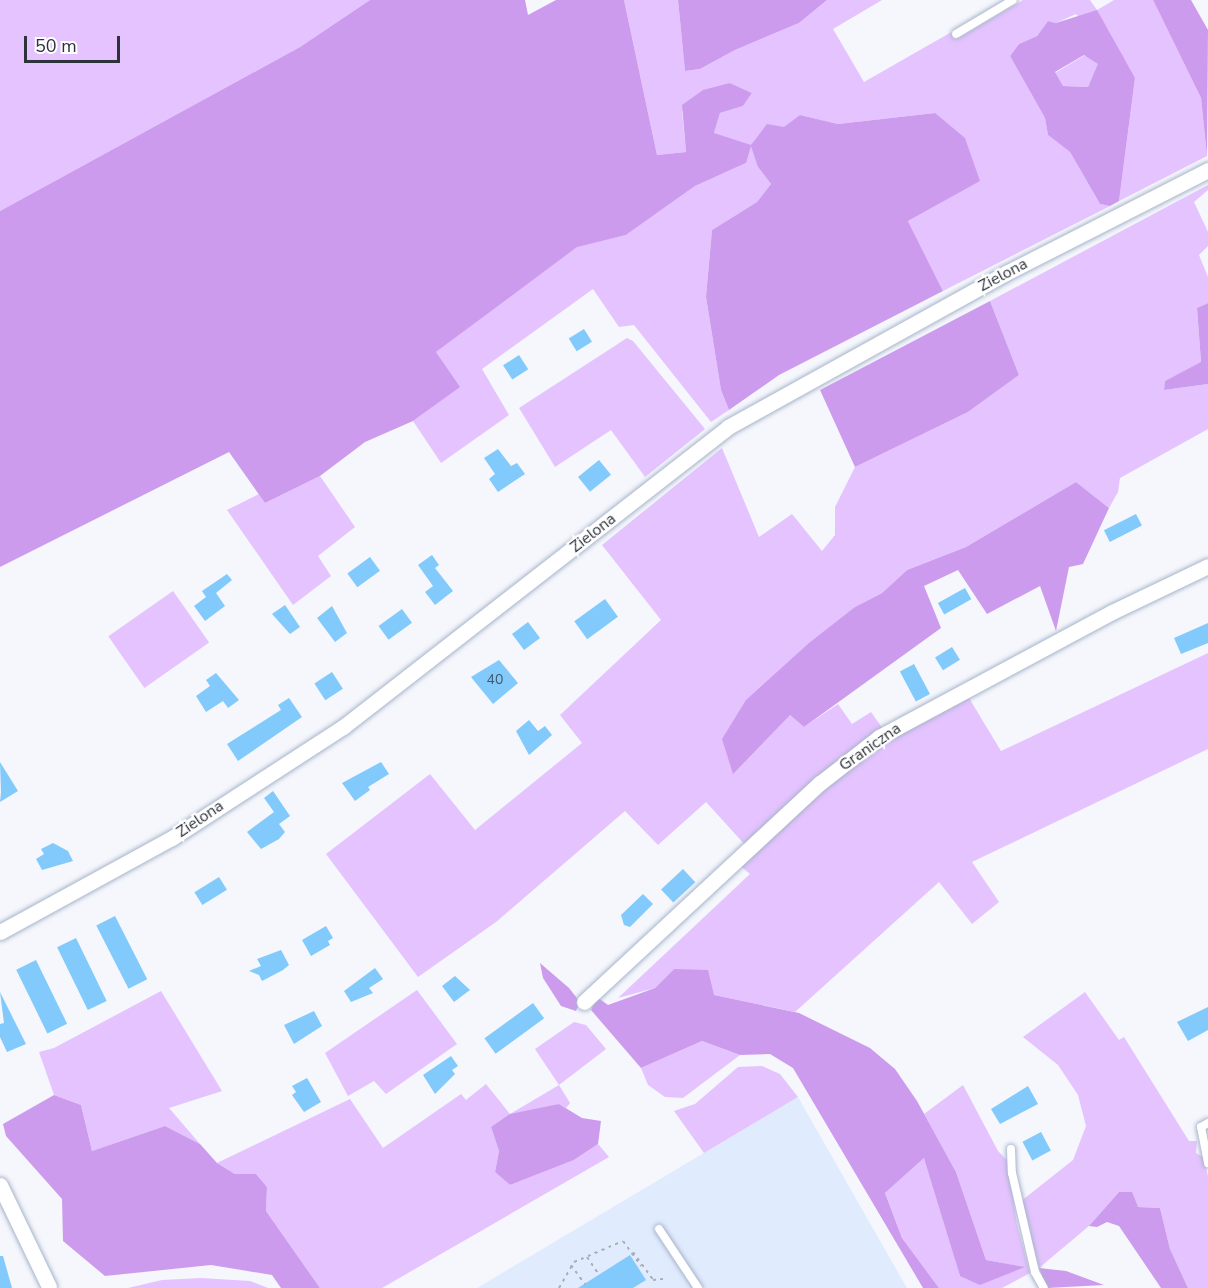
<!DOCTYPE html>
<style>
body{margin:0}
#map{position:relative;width:1208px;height:1288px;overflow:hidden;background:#f5f7fc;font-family:"Nunito Sans",sans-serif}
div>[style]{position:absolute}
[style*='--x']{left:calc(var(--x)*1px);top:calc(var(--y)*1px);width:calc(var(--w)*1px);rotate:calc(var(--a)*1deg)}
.built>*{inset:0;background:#e1ebfe}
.green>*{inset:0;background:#e5c3ff;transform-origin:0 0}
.forest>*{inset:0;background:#cc9bee}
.building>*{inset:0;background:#81cafb;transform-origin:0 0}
.path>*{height:2px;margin-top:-1px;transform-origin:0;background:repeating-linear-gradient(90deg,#abaeb4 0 3px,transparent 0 7.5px)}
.roads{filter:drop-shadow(0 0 2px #a7b4cb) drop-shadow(0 0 2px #a7b4cb)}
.service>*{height:8px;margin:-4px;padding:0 4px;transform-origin:4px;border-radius:4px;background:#fff}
.minor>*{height:15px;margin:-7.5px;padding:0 7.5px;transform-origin:7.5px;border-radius:7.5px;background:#fff}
span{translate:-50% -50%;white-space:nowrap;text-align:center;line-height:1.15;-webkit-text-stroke:4.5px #fff;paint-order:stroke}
.number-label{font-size:14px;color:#42586b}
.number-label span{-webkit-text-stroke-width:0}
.street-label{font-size:16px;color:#2d323b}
.scale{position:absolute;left:24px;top:36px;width:96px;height:27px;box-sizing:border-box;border:3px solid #2d323b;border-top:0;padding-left:8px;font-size:18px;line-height:21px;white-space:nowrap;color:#2d323b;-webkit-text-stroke:4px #fff;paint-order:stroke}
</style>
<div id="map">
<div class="built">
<div style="clip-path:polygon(798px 1097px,907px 1288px,477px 1288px)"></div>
</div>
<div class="green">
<div style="clip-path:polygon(0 0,370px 0,300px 47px,0 211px)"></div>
<div style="clip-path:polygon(624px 0,678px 0,685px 71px,700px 69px,735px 50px,799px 23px,827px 0,882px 0,833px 29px,864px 82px,955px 30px,959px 38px,1023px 0,1090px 0,1097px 10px,1114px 0,1153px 0,1201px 98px,1207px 156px,1119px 201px,1135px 78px,1076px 14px,1056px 23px,1048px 21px,1037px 36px,1019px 44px,1010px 56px,1045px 118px,1048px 135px,1070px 152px,1100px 204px,1110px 206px,943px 291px,908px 221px,979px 181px,935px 113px,838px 124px,800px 115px,758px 167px,771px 184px,757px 202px,712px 230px,706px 297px,721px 390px,729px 410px,711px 422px,634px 325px,619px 327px,593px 289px,482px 369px,509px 415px,441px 463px,413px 421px,459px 387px,436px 352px,577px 246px,626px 235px,695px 186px,746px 163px,714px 133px,720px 113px,743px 106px,752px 93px,730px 83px,682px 111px,686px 152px,657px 155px)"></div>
<div style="clip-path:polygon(1085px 55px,1099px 64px,1088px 87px,1063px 86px,1055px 73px)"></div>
<div style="clip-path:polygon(1208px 185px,1208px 190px,1194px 202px,1208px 232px,1208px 246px,1199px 255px,1208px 277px,1208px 303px,1197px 308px,1201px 363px,1165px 381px,1164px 390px,1208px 384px,1208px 429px,1120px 478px,1118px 492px,1109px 508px,1076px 482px,966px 547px,907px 570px,882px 593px,855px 607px,790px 715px,804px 727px,838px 704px,852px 724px,871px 712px,883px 729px,747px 847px,706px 802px,658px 845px,625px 811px,496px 922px,418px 977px,326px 854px,430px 774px,475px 830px,582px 743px,560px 715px,661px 620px,602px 545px,722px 448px,759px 537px,792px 514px,822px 551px,835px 535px,835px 507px,855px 467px,968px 412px,1019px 375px,990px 301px)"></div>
<div style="clip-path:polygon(627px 338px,633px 341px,705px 429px,645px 477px,611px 430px,555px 467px,519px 408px)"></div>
<div style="clip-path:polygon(320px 476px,355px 527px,318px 556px,331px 576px,293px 605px,227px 510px,259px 494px,265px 503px)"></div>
<div style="left:173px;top:591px;width:63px;height:79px;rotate:55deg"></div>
<div style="clip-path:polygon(1208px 653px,1208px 749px,972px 862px,999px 902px,972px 924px,939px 882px,795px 1012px,714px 995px,674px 969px,655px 988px,618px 998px,750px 874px,738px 864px,840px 774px,889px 737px,966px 693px,1001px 751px)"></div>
<div style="clip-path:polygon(417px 990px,457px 1044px,386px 1094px,374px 1081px,348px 1096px,325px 1053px)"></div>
<div style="clip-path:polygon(161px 991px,222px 1091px,169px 1108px,200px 1144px,165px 1126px,92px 1151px,81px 1105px,54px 1095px,39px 1052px,54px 1048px)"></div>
<div style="clip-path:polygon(1085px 992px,1119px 1040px,1124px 1037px,1189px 1141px,1197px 1141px,1196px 1153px,1203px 1157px,1208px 1176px,1208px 1288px,1188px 1288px,1170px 1249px,1160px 1208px,1138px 1207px,1119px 1192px,1089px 1226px,1039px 1268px,1020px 1202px,1073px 1160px,1086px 1126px,1078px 1095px,1058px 1065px,1023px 1037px)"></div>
<div style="clip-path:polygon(574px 1022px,586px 1025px,606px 1049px,559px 1085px,570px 1103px,566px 1108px,559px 1104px,491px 1127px,499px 1151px,495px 1172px,510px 1185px,574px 1160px,598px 1144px,609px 1157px,382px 1288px,320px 1288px,266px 1211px,267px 1187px,256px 1174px,235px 1174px,217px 1163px,350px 1099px,383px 1148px,461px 1094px,466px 1100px,486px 1084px,510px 1114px,559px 1085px,535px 1049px)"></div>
<div style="clip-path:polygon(702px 1041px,740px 1055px,683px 1098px,665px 1097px,648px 1085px,641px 1068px)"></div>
<div style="clip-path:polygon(762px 1066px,780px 1074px,798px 1097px,704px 1153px,674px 1111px,695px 1104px,738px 1067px)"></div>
<div style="clip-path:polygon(963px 1085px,998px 1151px,1007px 1160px,1017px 1224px,1030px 1273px,1002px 1288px,939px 1288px,902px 1238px,885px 1193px,925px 1157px,960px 1276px,1023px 1267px,986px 1260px,956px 1172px,924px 1114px)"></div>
<div style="clip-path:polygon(201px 1278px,250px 1281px,268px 1288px,128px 1288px,162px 1280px)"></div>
</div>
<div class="forest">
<div style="clip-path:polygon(370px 0,525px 0,528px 15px,556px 0,624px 0,657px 155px,686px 152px,682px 105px,703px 90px,730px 83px,752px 93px,743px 106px,720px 113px,714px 133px,751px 145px,767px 124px,784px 127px,800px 115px,838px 124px,935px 113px,965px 138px,980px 181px,908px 221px,943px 291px,779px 375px,729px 410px,721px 390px,706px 297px,712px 230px,757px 202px,771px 184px,758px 167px,751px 146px,746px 163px,695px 186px,626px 235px,577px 247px,436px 352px,460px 387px,413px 421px,365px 442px,320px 476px,265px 503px,229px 452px,0 567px,0 211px,300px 47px)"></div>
<div style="clip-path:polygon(678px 0,827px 0,799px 23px,735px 50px,700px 69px,685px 71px)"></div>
<div style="clip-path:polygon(1153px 0,1191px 0,1208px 30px,1207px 156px,1201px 98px)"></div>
<div style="clip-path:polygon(evenodd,1097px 10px,1135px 78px,1119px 201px,1110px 206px,1100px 204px,1070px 152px,1048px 135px,1045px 118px,1010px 56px,1019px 44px,1037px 36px,1048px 21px,1056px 23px,1097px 10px,1084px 55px,1098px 64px,1088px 87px,1063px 86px,1055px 72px,1084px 55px)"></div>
<div style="clip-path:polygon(990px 301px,1019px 375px,968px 412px,855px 467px,820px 390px)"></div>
<div style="clip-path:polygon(1208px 303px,1208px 384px,1164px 390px,1165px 381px,1201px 362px,1197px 308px)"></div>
<div style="clip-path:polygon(1076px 482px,1109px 508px,1083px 564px,1069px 567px,1056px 631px,1040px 586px,987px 614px,958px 570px,924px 586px,941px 628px,804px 727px,790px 715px,733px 774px,722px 739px,746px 700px,809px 643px,855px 607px,882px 593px,907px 570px,966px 547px)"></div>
<div style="clip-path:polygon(540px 963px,569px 988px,580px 1002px,576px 1011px,561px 1006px,543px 978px)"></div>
<div style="clip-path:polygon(674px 969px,708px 970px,714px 995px,799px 1013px,870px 1048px,895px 1069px,917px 1101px,956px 1172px,986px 1260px,1025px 1267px,980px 1285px,960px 1276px,924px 1158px,885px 1193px,902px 1238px,939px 1288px,923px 1288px,793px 1068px,770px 1054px,740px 1055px,702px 1041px,641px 1068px,591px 1010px,597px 997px,608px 1005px,655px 988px)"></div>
<div style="clip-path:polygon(54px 1095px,81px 1105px,92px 1151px,165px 1126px,200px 1144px,217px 1163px,235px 1174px,256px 1174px,267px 1187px,266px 1211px,320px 1288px,281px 1288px,272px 1275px,211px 1265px,105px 1276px,63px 1241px,62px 1199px,6px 1136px,3px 1124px)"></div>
<div style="clip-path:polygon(559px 1104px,582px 1118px,601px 1121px,598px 1144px,574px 1160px,510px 1185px,495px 1172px,499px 1151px,491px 1127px,510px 1114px)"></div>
<div style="clip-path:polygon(1119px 1192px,1132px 1192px,1138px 1207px,1160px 1208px,1170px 1249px,1188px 1288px,1161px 1288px,1119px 1226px,1107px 1222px,1097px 1227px,1089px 1226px)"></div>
<div style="clip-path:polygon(1039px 1268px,1066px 1271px,1104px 1285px,1047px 1288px)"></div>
</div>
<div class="building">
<div style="left:584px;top:329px;width:15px;height:18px;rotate:58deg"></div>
<div style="left:519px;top:355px;width:17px;height:19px;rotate:57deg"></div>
<div style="clip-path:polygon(498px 449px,511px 466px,517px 463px,525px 474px,498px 492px,489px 479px,495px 474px,484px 458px)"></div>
<div style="left:599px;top:460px;width:19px;height:27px;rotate:51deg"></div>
<div style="left:1136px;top:514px;width:13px;height:36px;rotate:63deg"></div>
<div style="clip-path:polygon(432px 555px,439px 565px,435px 568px,453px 591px,435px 605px,425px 592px,433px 586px,418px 565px)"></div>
<div style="left:370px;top:557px;width:17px;height:28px;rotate:54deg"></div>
<div style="clip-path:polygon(227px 574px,232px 580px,216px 593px,225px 606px,205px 621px,194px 606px,206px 597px,202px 591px)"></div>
<div style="left:965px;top:588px;width:13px;height:31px;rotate:61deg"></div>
<div style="left:605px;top:599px;width:22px;height:38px;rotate:54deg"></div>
<div style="clip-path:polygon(285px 605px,300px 627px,290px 634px,272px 614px)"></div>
<div style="clip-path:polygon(332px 606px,347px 633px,335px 642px,317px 618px)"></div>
<div style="left:402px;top:609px;width:17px;height:29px;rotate:54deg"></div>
<div style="left:528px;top:622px;width:20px;height:20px;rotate:53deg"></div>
<div style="clip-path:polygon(1208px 623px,1208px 643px,1181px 654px,1174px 638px)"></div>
<div style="left:952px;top:647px;width:15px;height:20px;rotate:58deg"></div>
<div style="clip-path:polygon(499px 660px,518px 683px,493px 704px,471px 677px)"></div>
<div style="left:914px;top:664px;width:34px;height:16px;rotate:62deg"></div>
<div style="left:332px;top:672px;width:20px;height:21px;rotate:57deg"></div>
<div style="clip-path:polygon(216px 673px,239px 700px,228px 708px,223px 701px,206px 712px,196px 696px,210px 686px,206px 680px)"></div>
<div style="clip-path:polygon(289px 698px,302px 717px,238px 761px,227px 744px,281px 710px,278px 705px)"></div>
<div style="clip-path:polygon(529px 720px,538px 731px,545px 726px,552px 735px,529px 755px,516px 731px)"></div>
<div style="clip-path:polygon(0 762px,18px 791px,0 802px,1px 792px)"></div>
<div style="clip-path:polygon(381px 762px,389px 774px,368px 787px,370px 790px,355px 801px,342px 783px)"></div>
<div style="clip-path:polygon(273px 791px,290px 816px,279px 824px,285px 832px,279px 839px,261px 849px,247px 832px,274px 812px,264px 798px)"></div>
<div style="clip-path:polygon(53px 843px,68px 851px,73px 861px,42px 870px,36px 859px,44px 854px,41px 849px)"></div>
<div style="left:683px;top:869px;width:18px;height:30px;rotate:47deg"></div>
<div style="left:219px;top:877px;width:15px;height:29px;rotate:58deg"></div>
<div style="clip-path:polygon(643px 894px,653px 904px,630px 927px,624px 925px,621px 915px)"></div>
<div style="left:115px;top:916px;width:71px;height:21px;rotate:63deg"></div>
<div style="clip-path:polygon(326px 926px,333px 938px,328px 941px,330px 945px,311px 956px,302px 940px)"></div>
<div style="left:76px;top:938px;width:70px;height:21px;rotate:64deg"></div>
<div style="clip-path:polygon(281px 950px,289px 965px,283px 970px,262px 981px,259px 975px,249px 971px,261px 966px,257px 959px)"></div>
<div style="left:36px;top:960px;width:71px;height:22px;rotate:64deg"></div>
<div style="clip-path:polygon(375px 968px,383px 979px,369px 988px,373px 993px,351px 1002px,344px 991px)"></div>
<div style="clip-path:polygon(455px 976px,470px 990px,454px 1002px,442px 986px)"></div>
<div style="clip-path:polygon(0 992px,26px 1044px,7px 1052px,0 1037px,0 1024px,4px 1023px)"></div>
<div style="left:533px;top:1003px;width:19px;height:60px;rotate:54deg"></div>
<div style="clip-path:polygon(1208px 1007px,1208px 1030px,1188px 1041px,1177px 1022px)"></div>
<div style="clip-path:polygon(314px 1011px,322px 1026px,294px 1044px,284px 1025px)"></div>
<div style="clip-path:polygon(451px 1056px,458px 1066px,452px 1070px,455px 1074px,435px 1094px,423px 1075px)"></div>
<div style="clip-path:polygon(307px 1078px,321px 1102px,304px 1112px,292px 1095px,296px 1092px,292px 1086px)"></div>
<div style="clip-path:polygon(1028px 1086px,1038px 1104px,1000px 1124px,991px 1109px)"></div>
<div style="left:1041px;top:1132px;width:21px;height:21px;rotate:62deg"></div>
<div style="clip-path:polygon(630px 1255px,646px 1280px,633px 1288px,578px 1288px)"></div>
<div style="clip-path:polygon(0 1256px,3px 1256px,12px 1288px,0 1288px)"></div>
</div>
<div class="path">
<div style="--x:633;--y:1252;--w:34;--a:54"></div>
<div style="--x:653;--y:1280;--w:10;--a:-6"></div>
<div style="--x:587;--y:1257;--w:22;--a:56"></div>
<div style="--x:571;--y:1265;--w:24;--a:54"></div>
<div style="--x:559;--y:1288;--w:30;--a:-60"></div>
<div style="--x:574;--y:1262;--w:53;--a:-23.2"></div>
<div style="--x:623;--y:1241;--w:31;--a:54"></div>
</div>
<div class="roads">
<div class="service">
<div style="--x:956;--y:34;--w:66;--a:-30.8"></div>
<div style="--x:1208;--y:1123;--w:8;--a:150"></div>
<div style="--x:1201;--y:1127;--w:37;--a:79"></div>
<div style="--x:1011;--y:1149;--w:24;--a:88"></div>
<div style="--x:1012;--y:1173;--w:102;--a:76.9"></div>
<div style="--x:1035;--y:1272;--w:18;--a:61"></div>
<div style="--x:659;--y:1229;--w:71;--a:56.5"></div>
</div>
<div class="minor">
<div style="--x:0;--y:932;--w:196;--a:-28.7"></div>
<div style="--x:172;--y:838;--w:204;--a:-33"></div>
<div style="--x:343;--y:727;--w:488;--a:-37.9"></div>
<div style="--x:728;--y:427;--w:318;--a:-29"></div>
<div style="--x:1006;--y:273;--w:227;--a:-27"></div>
<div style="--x:584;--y:1002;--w:322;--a:-42.9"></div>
<div style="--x:820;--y:783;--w:75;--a:-37.9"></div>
<div style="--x:879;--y:737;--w:264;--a:-28.2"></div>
<div style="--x:1112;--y:612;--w:106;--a:-25.6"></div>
<div style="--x:0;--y:1185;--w:113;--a:64.3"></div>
</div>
</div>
<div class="number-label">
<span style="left:495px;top:680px">40</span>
</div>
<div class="street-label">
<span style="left:1003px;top:275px;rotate:-28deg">Zielona</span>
<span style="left:593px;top:533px;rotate:-38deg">Zielona</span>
<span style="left:870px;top:747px;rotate:-35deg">Graniczna</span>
<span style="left:200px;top:819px;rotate:-34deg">Zielona</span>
</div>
<div class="scale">50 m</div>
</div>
